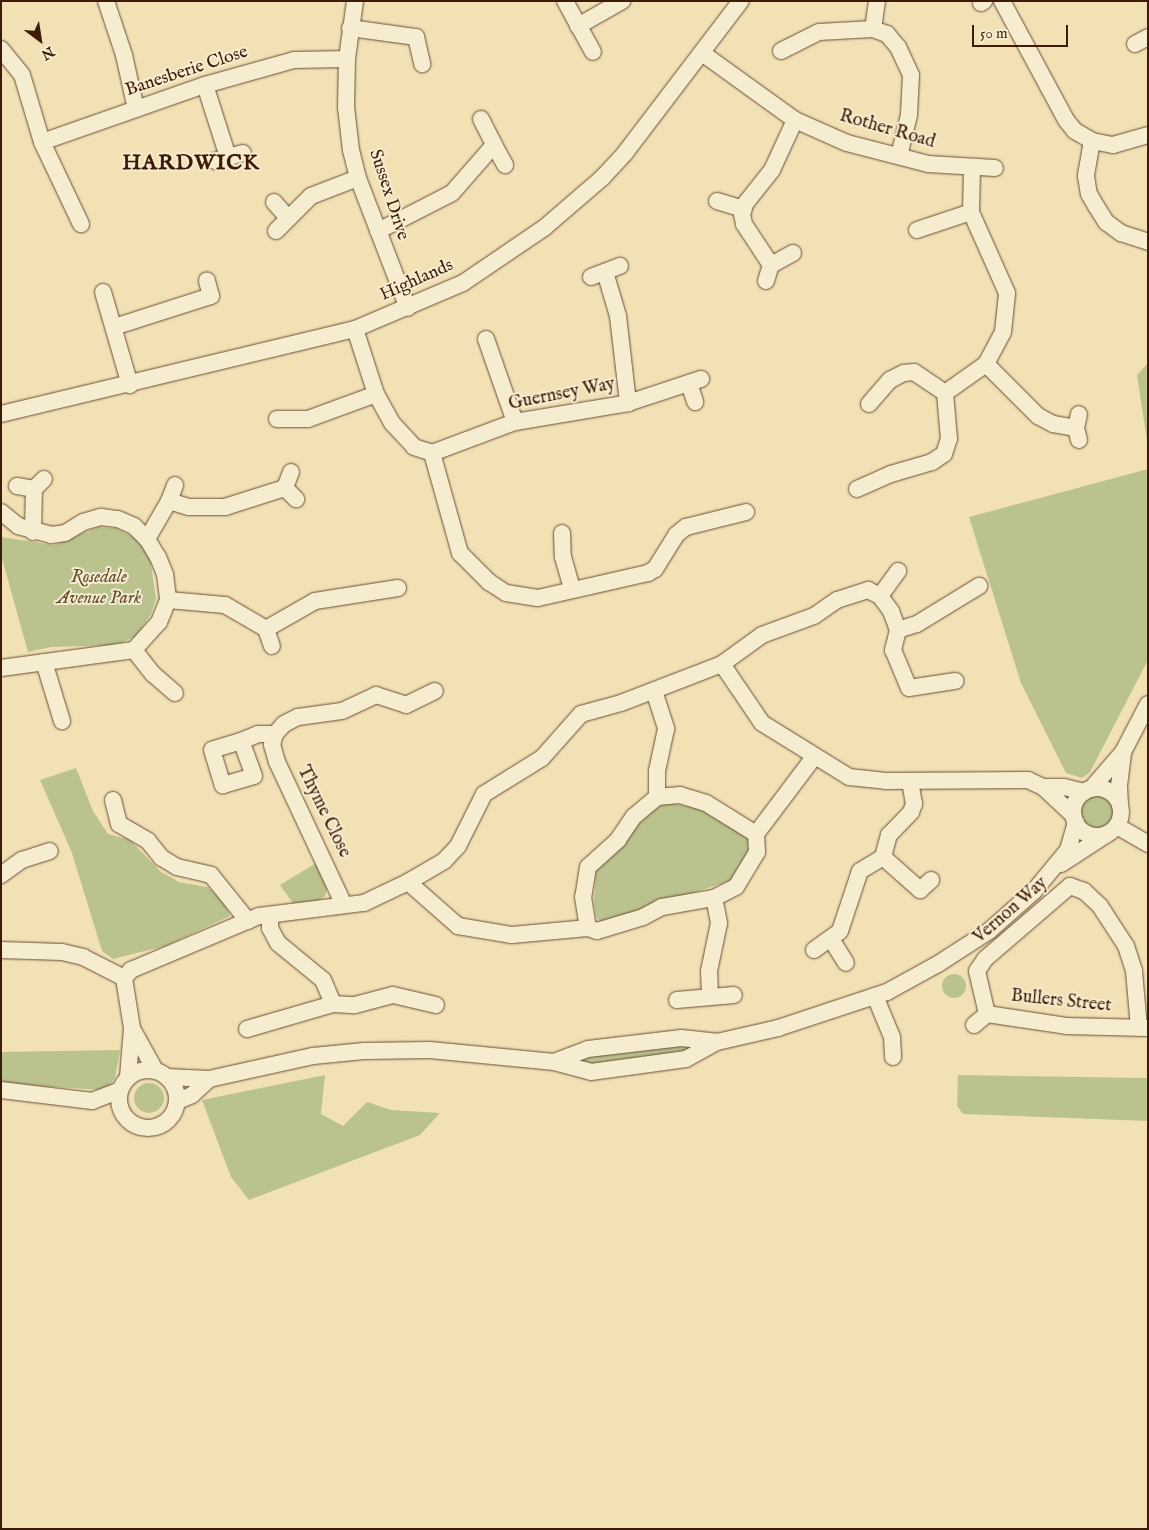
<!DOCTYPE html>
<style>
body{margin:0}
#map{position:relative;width:1149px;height:1530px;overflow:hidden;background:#f1e1b5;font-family:"IM FELL English",serif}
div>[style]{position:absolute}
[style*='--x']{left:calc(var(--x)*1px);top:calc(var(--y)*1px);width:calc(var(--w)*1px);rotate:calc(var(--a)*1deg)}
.green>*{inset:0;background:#bac38d}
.round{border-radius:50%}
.roads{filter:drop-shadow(0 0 1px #694d33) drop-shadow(0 0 1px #694d33)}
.minor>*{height:16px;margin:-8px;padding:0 8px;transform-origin:8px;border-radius:8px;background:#f6eccf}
.minor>.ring{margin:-8px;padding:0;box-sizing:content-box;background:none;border:16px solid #f6eccf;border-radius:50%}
span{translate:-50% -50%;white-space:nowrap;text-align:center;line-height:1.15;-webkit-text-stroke:4px #f6eccf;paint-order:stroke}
.street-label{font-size:18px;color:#3c1c08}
.park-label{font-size:18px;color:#624e30;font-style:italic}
.district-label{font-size:22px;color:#3c1c08;font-weight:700;letter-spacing:1px}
.frame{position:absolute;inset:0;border:2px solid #3c1c08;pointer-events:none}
.north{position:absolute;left:15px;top:15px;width:50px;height:50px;-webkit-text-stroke:4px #f6eccf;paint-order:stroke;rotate:149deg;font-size:14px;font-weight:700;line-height:20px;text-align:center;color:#3c1c08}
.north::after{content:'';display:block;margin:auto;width:18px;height:22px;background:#3c1c08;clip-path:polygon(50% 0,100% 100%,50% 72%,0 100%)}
.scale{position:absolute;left:972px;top:25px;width:96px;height:22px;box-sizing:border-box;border:2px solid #3c1c08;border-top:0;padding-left:6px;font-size:15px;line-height:18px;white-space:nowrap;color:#3c1c08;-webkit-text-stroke:4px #f6eccf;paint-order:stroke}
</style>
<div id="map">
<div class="green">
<div style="clip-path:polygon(1148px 363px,1148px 447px,1137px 375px)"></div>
<div style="clip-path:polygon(1148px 469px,1148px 660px,1090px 772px,1082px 778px,1066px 773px,1021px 683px,969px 517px)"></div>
<div style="clip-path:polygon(98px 527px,115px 528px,138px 539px,150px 558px,156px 599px,151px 614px,136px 636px,117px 645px,51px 647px,28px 652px,1px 555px,1px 537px,54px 545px)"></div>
<div style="clip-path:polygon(76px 768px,93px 811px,108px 834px,130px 840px,161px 872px,179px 882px,207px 887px,223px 900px,230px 916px,165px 946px,113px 959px,102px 951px,72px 853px,40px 780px)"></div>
<div class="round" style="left:1079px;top:795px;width:34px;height:34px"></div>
<div style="clip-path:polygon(665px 803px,703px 808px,748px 838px,748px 854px,732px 880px,602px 923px,596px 917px,594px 902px,596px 870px,647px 815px)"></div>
<div style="clip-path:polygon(321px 860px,328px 885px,325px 896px,317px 902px,293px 903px,280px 885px)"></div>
<div class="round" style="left:942px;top:974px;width:24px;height:24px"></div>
<div style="clip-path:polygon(655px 1045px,701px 1047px,690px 1054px,601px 1067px,573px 1060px,585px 1053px)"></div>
<div style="clip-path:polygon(120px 1050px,115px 1078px,106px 1090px,1px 1084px,1px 1052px)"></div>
<div style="clip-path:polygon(325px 1075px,321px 1114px,343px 1126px,367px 1102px,391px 1110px,440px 1113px,420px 1135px,249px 1200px,231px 1177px,202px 1100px)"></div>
<div style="clip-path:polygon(958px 1075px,1148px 1078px,1148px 1121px,963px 1114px,957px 1106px)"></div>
<div class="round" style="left:134px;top:1083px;width:30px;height:30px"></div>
</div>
<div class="roads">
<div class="minor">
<div style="--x:106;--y:1;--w:57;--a:71.6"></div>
<div style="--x:124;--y:55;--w:55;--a:77.5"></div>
<div style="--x:355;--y:1;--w:59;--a:97.9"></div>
<div style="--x:347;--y:59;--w:48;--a:91.2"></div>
<div style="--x:346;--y:107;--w:43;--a:83.4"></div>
<div style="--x:351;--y:150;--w:29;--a:76"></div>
<div style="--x:358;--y:178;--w:139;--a:69"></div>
<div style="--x:565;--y:1;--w:58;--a:61.2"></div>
<div style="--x:877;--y:1;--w:28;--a:98"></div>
<div style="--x:873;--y:29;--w:15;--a:20"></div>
<div style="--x:887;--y:34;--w:17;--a:50"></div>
<div style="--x:898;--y:47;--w:31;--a:65"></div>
<div style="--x:911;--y:75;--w:40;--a:92.9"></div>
<div style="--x:909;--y:115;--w:42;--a:103.7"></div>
<div style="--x:1002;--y:1;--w:135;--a:61.7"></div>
<div style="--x:1066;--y:120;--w:14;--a:51"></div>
<div style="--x:1075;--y:131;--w:20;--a:30"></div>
<div style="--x:1092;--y:141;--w:21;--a:11"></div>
<div style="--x:1113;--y:145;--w:36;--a:-16"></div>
<div style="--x:981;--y:3;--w:4;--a:-34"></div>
<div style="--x:578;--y:26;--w:51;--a:-29.6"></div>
<div style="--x:350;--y:28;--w:67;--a:7.8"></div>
<div style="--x:416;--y:37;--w:28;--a:77"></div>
<div style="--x:1135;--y:44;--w:15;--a:-28"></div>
<div style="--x:1;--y:49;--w:33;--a:51"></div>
<div style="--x:22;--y:75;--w:70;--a:73.4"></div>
<div style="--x:42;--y:142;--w:91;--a:64.6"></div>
<div style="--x:781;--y:51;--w:42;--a:-26.6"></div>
<div style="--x:819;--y:32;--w:54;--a:-3.2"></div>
<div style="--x:702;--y:53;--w:115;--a:35.8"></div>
<div style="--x:795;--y:120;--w:57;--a:23.9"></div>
<div style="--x:847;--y:143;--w:84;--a:14.5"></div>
<div style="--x:928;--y:164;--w:67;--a:3.4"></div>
<div style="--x:205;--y:85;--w:76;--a:72.3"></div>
<div style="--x:481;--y:119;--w:29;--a:63"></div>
<div style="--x:1092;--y:141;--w:36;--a:100"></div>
<div style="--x:1086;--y:176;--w:18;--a:81"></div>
<div style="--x:1089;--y:194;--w:14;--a:60"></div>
<div style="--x:1096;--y:206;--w:19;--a:58"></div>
<div style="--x:1106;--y:222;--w:19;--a:36"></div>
<div style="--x:1121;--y:233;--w:28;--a:18"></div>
<div style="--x:42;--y:142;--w:173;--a:-19.3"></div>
<div style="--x:205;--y:85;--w:92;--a:-15.7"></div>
<div style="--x:294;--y:60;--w:53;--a:-1.1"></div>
<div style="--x:215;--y:161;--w:29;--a:-16"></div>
<div style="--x:717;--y:201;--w:28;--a:17"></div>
<div style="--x:274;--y:202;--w:20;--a:49"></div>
<div style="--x:917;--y:230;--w:57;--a:-18.4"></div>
<div style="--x:276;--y:231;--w:49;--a:-45"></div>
<div style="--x:311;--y:196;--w:50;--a:-21"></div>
<div style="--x:378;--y:231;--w:83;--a:-27.2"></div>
<div style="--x:452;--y:193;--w:64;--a:-48.8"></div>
<div style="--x:494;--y:145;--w:23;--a:61"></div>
<div style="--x:793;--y:253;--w:25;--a:151"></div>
<div style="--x:771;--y:265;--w:49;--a:-123.4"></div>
<div style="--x:744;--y:224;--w:10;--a:-101"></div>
<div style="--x:742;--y:214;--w:10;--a:-73"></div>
<div style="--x:745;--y:204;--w:43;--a:-51.5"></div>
<div style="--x:772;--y:170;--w:55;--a:-65.3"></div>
<div style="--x:605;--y:272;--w:46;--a:73.5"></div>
<div style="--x:618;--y:316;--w:88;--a:83.4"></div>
<div style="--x:591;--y:277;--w:31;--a:-21"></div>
<div style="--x:766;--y:281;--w:17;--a:-73"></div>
<div style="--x:103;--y:292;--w:97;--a:73.8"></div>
<div style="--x:114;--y:327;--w:102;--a:-17.7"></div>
<div style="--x:211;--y:296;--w:16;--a:-105"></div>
<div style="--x:355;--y:329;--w:68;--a:72.1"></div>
<div style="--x:376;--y:394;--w:33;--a:61"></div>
<div style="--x:392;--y:423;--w:33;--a:47"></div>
<div style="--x:414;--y:447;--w:19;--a:18"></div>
<div style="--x:432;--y:453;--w:104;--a:74.4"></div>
<div style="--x:460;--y:553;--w:41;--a:45"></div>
<div style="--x:489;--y:582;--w:20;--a:33"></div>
<div style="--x:506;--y:593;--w:32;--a:9"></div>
<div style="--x:538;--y:598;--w:113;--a:-12.8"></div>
<div style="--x:648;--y:573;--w:8;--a:-30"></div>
<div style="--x:655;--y:569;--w:40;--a:-58"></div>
<div style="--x:676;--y:535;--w:13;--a:-39"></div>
<div style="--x:686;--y:527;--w:62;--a:-14"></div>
<div style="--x:486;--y:339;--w:88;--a:70.7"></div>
<div style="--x:986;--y:364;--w:74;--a:45"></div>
<div style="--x:1038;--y:416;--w:17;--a:28"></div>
<div style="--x:1053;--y:424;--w:23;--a:10"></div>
<div style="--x:689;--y:383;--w:20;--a:72"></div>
<div style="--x:869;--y:404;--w:32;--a:-49"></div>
<div style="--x:890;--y:380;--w:16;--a:-27"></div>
<div style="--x:904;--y:373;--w:10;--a:-6"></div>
<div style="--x:914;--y:372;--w:37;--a:34"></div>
<div style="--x:1;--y:414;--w:364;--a:-13.5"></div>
<div style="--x:355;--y:329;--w:117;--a:-23.1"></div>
<div style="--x:463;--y:283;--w:98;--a:-34.2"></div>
<div style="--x:544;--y:228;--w:77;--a:-40.8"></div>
<div style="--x:602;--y:178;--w:34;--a:-47"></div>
<div style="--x:625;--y:153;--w:191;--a:-52.7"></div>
<div style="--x:277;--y:419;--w:31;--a:0"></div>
<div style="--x:308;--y:419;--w:72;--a:-20.2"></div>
<div style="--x:1079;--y:440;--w:12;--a:-104"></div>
<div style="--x:1076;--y:428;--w:14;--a:-78"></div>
<div style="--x:432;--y:453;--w:89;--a:-20.5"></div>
<div style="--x:515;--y:422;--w:115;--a:-9.5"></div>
<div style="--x:628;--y:403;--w:77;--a:-18.2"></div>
<div style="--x:291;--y:472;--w:17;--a:111"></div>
<div style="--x:285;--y:488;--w:16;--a:45"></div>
<div style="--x:17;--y:486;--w:17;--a:10"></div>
<div style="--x:34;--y:489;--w:14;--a:-45"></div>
<div style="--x:857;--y:489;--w:37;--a:-24"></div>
<div style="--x:891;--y:474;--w:43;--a:-16.3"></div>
<div style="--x:932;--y:462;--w:14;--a:-34"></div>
<div style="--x:944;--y:454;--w:16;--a:-72"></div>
<div style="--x:949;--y:439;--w:46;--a:-95"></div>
<div style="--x:945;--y:393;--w:50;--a:-35.3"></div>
<div style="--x:986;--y:364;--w:36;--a:-62"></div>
<div style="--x:1003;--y:332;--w:39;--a:-84"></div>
<div style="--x:1007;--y:293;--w:89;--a:-114"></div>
<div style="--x:971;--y:212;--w:44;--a:-88.7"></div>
<div style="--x:169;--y:501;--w:17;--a:-69"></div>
<div style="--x:1;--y:512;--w:22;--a:39"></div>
<div style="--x:18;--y:526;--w:34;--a:15"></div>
<div style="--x:51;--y:535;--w:14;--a:-8"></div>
<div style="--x:65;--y:533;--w:21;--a:-31"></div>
<div style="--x:83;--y:522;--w:19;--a:-16"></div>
<div style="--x:101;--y:517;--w:17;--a:7"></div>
<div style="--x:118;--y:519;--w:17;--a:24"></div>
<div style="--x:134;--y:526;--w:18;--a:45"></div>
<div style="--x:147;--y:539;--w:21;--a:59"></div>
<div style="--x:158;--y:557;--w:18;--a:68"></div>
<div style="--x:165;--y:574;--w:26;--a:83"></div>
<div style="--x:168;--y:600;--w:24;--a:112"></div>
<div style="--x:159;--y:622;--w:38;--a:132"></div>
<div style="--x:134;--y:650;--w:134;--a:172.3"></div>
<div style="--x:33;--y:532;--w:43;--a:-88.7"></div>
<div style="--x:562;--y:533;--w:24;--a:88"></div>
<div style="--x:563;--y:557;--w:33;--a:74"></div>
<div style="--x:147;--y:539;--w:44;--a:-59.9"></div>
<div style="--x:169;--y:501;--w:21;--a:17"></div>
<div style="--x:189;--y:507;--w:36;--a:0"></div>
<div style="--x:225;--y:507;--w:63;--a:-17.6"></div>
<div style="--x:880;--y:596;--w:31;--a:-54"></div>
<div style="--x:168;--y:600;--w:57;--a:5"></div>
<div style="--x:225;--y:605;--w:48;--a:30.3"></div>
<div style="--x:266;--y:629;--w:56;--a:-29.7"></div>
<div style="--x:315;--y:601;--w:84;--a:-8.9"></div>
<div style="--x:266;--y:629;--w:18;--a:71"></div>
<div style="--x:898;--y:630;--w:20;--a:-18"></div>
<div style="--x:917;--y:624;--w:73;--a:-31.5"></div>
<div style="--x:134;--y:650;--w:31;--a:52"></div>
<div style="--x:153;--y:674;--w:29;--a:41"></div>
<div style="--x:44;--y:662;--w:62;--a:73"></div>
<div style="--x:722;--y:664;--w:71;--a:55.9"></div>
<div style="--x:762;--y:723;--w:102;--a:31.8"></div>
<div style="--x:849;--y:777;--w:37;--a:6"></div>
<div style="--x:886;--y:781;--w:142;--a:-0.4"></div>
<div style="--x:1028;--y:780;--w:17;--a:25"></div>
<div style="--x:1043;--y:787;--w:42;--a:43.1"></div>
<div style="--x:654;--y:691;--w:40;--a:72"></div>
<div style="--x:666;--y:729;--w:43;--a:102.1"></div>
<div style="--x:657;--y:771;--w:26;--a:90"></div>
<div style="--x:241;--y:741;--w:30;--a:163"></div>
<div style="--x:212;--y:750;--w:37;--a:73"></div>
<div style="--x:223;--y:785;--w:32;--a:-16"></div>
<div style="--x:254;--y:776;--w:37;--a:-110"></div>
<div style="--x:241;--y:741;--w:18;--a:-22"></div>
<div style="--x:258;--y:734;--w:17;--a:0"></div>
<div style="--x:1043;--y:787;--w:21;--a:0"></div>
<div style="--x:1064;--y:787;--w:21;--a:14"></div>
<div class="ring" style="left:1073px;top:788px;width:32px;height:32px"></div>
<div style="--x:1091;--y:789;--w:49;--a:-49.1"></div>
<div style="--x:113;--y:800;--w:25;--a:76"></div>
<div style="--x:119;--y:824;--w:34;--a:30"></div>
<div style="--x:148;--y:841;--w:22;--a:51"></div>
<div style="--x:162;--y:858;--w:17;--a:31"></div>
<div style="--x:177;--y:867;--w:35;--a:13"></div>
<div style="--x:211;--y:875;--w:59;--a:51.2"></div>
<div style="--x:1120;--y:805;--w:19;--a:-93"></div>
<div style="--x:1119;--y:786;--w:34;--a:-83"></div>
<div style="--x:1123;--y:752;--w:54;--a:-62.5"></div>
<div style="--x:1117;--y:826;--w:36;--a:30"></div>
<div style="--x:756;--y:834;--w:96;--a:-53"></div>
<div style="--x:883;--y:857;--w:50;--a:41.7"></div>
<div style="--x:920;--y:890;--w:15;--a:-42"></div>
<div style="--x:1061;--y:864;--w:55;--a:-33.1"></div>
<div style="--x:1;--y:875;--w:26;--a:-36"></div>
<div style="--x:22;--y:860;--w:29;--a:-18"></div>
<div style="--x:408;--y:882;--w:67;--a:41.3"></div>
<div style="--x:458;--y:926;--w:55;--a:9.5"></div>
<div style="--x:512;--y:935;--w:76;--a:-5.3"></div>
<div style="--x:588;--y:928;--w:9;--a:18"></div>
<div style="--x:597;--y:931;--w:48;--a:-16.9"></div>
<div style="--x:643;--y:917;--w:21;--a:-28"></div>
<div style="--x:662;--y:907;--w:53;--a:-9.8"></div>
<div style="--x:714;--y:898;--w:25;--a:-27"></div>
<div style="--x:736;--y:887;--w:41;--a:-59"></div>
<div style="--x:757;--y:852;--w:18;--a:-93"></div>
<div style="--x:756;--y:834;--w:59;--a:-148.2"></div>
<div style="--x:706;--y:803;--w:27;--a:-163"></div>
<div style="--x:680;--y:795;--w:23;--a:175"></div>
<div style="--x:657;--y:797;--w:30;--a:140"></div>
<div style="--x:634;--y:816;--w:29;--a:124"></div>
<div style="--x:618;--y:840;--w:40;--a:138"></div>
<div style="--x:588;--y:867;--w:30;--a:99"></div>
<div style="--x:583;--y:897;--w:31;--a:81"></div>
<div style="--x:344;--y:905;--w:158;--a:-115.1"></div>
<div style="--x:277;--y:762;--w:18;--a:-106"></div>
<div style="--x:272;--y:745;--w:11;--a:-75"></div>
<div style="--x:275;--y:734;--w:13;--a:-48"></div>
<div style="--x:284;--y:724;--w:16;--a:-27"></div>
<div style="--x:298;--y:717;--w:44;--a:-7.8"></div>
<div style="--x:342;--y:711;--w:38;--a:-25"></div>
<div style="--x:376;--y:695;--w:32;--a:18"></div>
<div style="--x:406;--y:705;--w:32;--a:-26"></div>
<div style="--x:270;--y:915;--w:13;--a:90"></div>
<div style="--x:270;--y:928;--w:17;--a:62"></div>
<div style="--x:278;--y:943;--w:58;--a:39.4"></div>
<div style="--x:323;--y:980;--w:26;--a:67"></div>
<div style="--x:831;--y:939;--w:28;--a:58"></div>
<div style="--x:1;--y:950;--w:61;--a:1.9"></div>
<div style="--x:62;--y:952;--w:22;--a:13"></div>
<div style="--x:83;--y:957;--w:46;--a:27.1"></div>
<div style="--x:814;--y:950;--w:32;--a:-36"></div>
<div style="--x:840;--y:931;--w:63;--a:-71.6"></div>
<div style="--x:860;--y:871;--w:27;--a:-31"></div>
<div style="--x:883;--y:857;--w:23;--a:-75"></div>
<div style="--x:889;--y:835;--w:32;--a:-46"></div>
<div style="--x:911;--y:812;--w:9;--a:-69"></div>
<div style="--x:914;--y:804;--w:23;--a:-100"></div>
<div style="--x:875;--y:996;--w:44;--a:67.5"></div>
<div style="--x:892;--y:1037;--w:20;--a:87"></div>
<div style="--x:710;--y:997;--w:26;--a:-92"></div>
<div style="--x:709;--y:971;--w:49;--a:-78.2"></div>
<div style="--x:719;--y:923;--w:25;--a:-101"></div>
<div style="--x:677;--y:1000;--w:57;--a:-5"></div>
<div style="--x:987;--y:1014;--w:44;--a:-103.1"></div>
<div style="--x:977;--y:971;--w:14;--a:-56"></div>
<div style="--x:985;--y:959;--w:112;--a:-40.7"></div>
<div style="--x:1070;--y:886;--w:15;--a:20"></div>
<div style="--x:1084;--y:891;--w:22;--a:43"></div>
<div style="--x:1100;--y:906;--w:48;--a:57"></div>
<div style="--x:1126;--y:946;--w:26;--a:72"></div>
<div style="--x:1134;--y:971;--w:57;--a:85"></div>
<div style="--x:987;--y:1014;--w:80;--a:8.6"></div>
<div style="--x:1066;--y:1026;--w:82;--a:1.4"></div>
<div style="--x:974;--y:1025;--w:17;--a:-40"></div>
<div style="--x:247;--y:1029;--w:90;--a:-16.2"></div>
<div style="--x:333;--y:1004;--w:22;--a:3"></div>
<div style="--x:355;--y:1005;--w:39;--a:-15"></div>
<div style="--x:393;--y:995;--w:44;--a:13.1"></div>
<div style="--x:134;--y:1032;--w:43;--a:61.1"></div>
<div style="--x:554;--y:1062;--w:36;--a:-21"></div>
<div style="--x:588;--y:1049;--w:94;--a:-6.7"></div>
<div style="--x:681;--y:1038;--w:36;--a:6"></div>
<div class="ring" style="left:119px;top:1070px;width:42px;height:42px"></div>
<div style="--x:128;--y:1077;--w:49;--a:-85.3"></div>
<div style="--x:132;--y:1028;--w:51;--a:-99.1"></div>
<div style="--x:124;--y:978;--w:11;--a:-49"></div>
<div style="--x:131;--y:970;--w:139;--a:-22.9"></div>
<div style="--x:259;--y:916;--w:106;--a:-7.1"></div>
<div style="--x:364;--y:903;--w:49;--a:-25.5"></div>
<div style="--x:408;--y:882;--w:42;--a:-30.3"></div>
<div style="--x:444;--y:861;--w:21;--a:-47"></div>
<div style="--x:458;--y:846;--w:58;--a:-63.4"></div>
<div style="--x:484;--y:794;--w:68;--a:-31.8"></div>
<div style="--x:542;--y:758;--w:59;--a:-48.4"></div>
<div style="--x:581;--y:714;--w:41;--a:-15.4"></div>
<div style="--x:621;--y:703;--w:108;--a:-21.1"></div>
<div style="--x:722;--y:664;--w:49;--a:-35.9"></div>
<div style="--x:762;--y:635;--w:55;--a:-20.1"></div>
<div style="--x:814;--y:616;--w:28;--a:-35"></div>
<div style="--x:837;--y:600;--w:33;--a:-18"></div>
<div style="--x:868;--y:590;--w:13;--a:27"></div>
<div style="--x:880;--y:596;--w:19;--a:54"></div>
<div style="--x:891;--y:611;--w:20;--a:70"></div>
<div style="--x:898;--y:630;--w:21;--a:104"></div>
<div style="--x:893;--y:650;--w:41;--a:67.2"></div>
<div style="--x:909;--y:688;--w:47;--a:-8.7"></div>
<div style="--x:167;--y:1077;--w:42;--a:2.7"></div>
<div style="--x:209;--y:1079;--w:107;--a:-12.5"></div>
<div style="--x:313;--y:1056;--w:51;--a:-5.6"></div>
<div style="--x:364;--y:1051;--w:66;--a:-0.9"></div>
<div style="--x:430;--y:1050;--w:125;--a:5.5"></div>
<div style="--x:554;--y:1062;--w:38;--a:15"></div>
<div style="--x:591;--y:1072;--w:96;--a:-7.8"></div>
<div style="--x:686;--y:1059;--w:35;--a:-29"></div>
<div style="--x:717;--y:1042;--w:63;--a:-12.9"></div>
<div style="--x:778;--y:1028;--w:115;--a:-18.3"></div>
<div style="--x:887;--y:992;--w:58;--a:-28.8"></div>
<div style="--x:938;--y:964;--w:61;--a:-32.9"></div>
<div style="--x:989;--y:931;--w:60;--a:-41.6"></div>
<div style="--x:1034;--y:891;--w:53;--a:-50.3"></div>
<div style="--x:1068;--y:850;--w:29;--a:-74"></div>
<div style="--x:1;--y:1090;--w:92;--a:6.9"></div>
<div style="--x:92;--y:1101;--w:30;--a:-21"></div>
<div style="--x:178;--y:1101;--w:15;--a:-23"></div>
<div style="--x:192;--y:1095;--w:23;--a:-43"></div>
</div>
</div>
<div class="street-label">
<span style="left:187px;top:72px;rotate:-18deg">Banesberie Close</span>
<span style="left:887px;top:130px;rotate:16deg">Rother Road</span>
<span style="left:388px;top:195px;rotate:72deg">Sussex Drive</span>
<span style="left:417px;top:281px;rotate:-24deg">Highlands</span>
<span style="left:562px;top:395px;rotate:-11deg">Guernsey Way</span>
<span style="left:323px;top:812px;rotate:64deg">Thyme Close</span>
<span style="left:1011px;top:911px;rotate:-41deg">Vernon Way</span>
<span style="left:1061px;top:1002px;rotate:6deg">Bullers Street</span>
</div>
<div class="park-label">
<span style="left:99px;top:589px">Rosedale<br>Avenue Park</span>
</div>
<div class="district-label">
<span style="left:191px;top:164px">HARDWICK</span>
</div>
<div class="frame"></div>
<div class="north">N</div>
<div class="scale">50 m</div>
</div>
